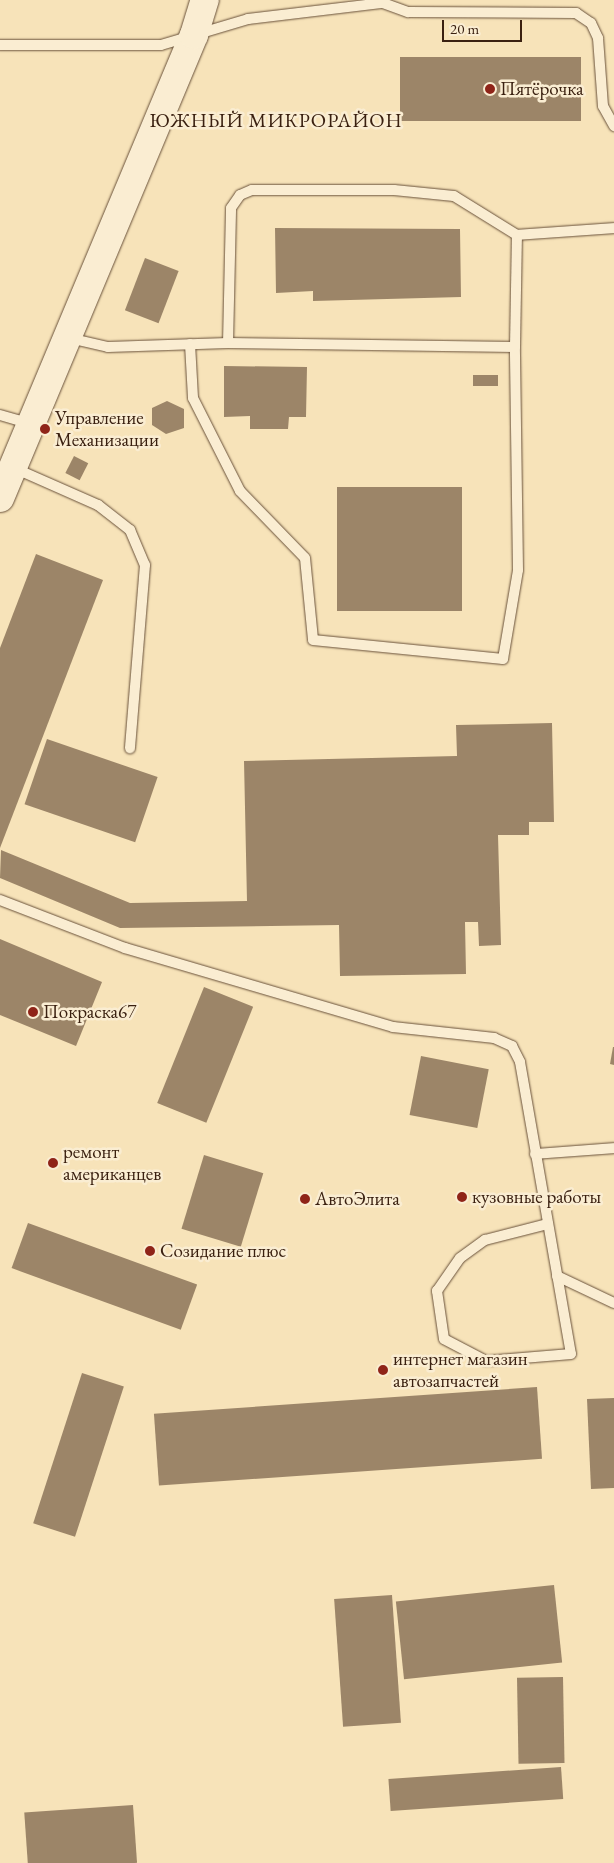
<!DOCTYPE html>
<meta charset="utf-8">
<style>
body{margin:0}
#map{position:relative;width:614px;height:1863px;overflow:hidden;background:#f7e3b9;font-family:"EB Garamond",serif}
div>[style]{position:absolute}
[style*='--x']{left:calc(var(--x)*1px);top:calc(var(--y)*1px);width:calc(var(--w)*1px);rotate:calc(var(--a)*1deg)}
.building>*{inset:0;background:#9c8568;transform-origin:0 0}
.roads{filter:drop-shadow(0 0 1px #69513a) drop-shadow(0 0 1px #69513a)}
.lane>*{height:10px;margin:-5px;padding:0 5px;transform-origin:5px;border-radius:5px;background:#faedd2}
.secondary>*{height:28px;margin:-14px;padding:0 14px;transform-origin:14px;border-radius:14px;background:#faedd2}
.dots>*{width:14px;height:14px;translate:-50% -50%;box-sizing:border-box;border:2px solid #faedd2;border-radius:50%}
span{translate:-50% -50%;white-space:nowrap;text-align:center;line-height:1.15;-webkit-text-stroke:5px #faedd2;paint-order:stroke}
.poi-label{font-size:19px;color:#3a2010}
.left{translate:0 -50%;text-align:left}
.neighbourhood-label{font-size:20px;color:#3a2010;letter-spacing:1px}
.scale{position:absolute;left:442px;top:20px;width:80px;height:22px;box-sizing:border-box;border:2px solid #3a2010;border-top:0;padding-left:6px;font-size:15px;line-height:18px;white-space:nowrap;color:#3a2010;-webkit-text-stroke:4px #faedd2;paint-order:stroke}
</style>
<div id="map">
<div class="building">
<div style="left:400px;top:57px;width:181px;height:64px"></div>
<div style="clip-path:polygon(275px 228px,460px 229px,461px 297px,313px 301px,313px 291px,276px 293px)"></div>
<div style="left:145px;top:258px;width:36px;height:56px;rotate:21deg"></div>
<div style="clip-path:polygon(224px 366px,307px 367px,306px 417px,289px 417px,288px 429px,250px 429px,250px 416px,224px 417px)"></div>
<div style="left:473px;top:375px;width:25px;height:11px"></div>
<div style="clip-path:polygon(167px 401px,184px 409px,184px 428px,166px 434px,152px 425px,152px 408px)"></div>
<div style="left:74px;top:456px;width:16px;height:19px;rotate:27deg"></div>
<div style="left:337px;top:487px;width:125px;height:124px"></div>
<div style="clip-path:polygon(36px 554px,103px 580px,0 848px,0 648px)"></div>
<div style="clip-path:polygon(552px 723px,554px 822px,529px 822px,529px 835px,498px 835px,501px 945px,479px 946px,478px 922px,465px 922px,466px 974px,340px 976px,339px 925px,120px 928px,0 878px,1px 850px,130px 903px,247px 901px,244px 761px,457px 756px,456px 725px)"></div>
<div style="left:47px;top:739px;width:117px;height:69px;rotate:19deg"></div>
<div style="clip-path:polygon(0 939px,102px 982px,76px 1046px,0 1015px)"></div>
<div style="left:204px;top:987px;width:53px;height:125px;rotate:22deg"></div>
<div style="clip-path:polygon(613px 1047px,614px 1047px,614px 1065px,610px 1064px)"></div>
<div style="left:421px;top:1056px;width:69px;height:60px;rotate:11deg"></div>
<div style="left:204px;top:1155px;width:62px;height:77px;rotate:17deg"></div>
<div style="left:28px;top:1223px;width:180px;height:48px;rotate:20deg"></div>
<div style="left:82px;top:1373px;width:44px;height:158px;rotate:18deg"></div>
<div style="left:537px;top:1387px;width:72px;height:384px;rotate:86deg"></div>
<div style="clip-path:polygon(614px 1398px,614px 1488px,591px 1489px,587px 1399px)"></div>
<div style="left:554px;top:1585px;width:78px;height:159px;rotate:84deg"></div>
<div style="left:392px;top:1595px;width:128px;height:58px;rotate:86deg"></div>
<div style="left:563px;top:1677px;width:86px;height:46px;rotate:89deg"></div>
<div style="left:561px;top:1767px;width:32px;height:173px;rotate:86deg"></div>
<div style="left:133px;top:1805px;width:58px;height:109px;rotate:86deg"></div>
</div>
<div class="roads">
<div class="lane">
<div style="--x:0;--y:45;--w:161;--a:0"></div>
<div style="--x:161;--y:45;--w:91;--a:-16.6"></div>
<div style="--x:248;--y:19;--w:136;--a:-6.8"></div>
<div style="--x:383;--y:3;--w:27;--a:20"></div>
<div style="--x:408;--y:12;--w:168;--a:0.3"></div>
<div style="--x:576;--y:13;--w:18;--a:34"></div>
<div style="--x:591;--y:23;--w:17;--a:65"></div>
<div style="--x:598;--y:38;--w:68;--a:85.8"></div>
<div style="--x:603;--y:106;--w:23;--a:61"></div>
<div style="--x:69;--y:338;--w:40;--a:13"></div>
<div style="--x:108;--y:347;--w:120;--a:-1.9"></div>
<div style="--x:228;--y:343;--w:287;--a:0.8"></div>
<div style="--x:515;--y:347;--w:112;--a:-89"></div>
<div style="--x:517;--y:235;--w:97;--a:-4.1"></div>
<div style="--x:228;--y:343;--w:135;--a:-88.7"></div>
<div style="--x:231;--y:208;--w:16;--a:-55"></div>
<div style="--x:240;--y:195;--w:13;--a:-23"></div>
<div style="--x:252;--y:190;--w:142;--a:0"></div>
<div style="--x:394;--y:190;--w:60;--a:5.7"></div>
<div style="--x:454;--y:196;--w:74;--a:31.8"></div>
<div style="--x:190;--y:344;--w:54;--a:86.8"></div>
<div style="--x:193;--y:398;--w:104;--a:63.2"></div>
<div style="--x:240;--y:491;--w:93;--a:45.9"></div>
<div style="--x:305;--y:558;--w:82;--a:84.4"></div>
<div style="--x:313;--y:640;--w:191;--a:5.7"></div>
<div style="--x:503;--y:659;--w:90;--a:-80.4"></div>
<div style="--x:518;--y:570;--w:223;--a:-90.8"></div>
<div style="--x:0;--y:415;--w:32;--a:16"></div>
<div style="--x:14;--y:468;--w:92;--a:23.8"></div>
<div style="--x:98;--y:505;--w:41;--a:38"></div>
<div style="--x:130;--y:530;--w:38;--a:67"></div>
<div style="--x:145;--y:565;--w:184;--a:94.7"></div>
<div style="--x:0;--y:900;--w:134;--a:21"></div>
<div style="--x:125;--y:948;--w:279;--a:16.4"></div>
<div style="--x:393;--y:1027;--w:102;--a:6.2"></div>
<div style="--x:494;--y:1038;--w:20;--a:24"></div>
<div style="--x:512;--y:1046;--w:18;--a:63"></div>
<div style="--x:520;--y:1062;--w:296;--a:80.1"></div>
<div style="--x:571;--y:1354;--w:85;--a:175.3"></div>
<div style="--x:486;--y:1361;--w:47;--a:-152.4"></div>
<div style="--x:444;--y:1339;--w:49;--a:-98.3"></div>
<div style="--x:437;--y:1291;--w:40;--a:-55.1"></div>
<div style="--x:460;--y:1258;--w:31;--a:-36"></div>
<div style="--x:485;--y:1240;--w:65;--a:-14.3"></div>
<div style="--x:535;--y:1154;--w:79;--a:-4.3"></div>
<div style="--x:557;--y:1276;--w:63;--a:25.3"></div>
</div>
<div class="secondary">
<div style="--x:0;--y:498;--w:502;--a:-67.27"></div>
<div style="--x:194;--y:35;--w:37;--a:-73"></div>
</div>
</div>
<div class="dots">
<div style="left:490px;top:89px;background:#8f2418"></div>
<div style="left:45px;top:429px;background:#8f2418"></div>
<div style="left:33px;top:1012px;background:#8f2418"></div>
<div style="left:53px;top:1163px;background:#8f2418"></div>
<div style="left:462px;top:1197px;background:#8f2418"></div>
<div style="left:305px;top:1199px;background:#8f2418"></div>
<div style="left:150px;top:1251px;background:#8f2418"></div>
<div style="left:383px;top:1370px;background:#8f2418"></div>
</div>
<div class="poi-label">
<span class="left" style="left:500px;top:89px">Пятёрочка</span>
<span class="left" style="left:55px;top:429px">Управление<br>Механизации</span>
<span class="left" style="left:43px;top:1012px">Покраска67</span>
<span class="left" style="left:63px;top:1163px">ремонт<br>американцев</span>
<span class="left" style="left:472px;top:1197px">кузовные работы</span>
<span class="left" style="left:315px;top:1199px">АвтоЭлита</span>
<span class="left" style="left:160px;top:1251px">Созидание плюс</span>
<span class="left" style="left:393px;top:1370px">интернет магазин<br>автозапчастей</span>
</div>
<div class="neighbourhood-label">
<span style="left:276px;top:120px">ЮЖНЫЙ МИКРОРАЙОН</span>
</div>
<div class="scale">20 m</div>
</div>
